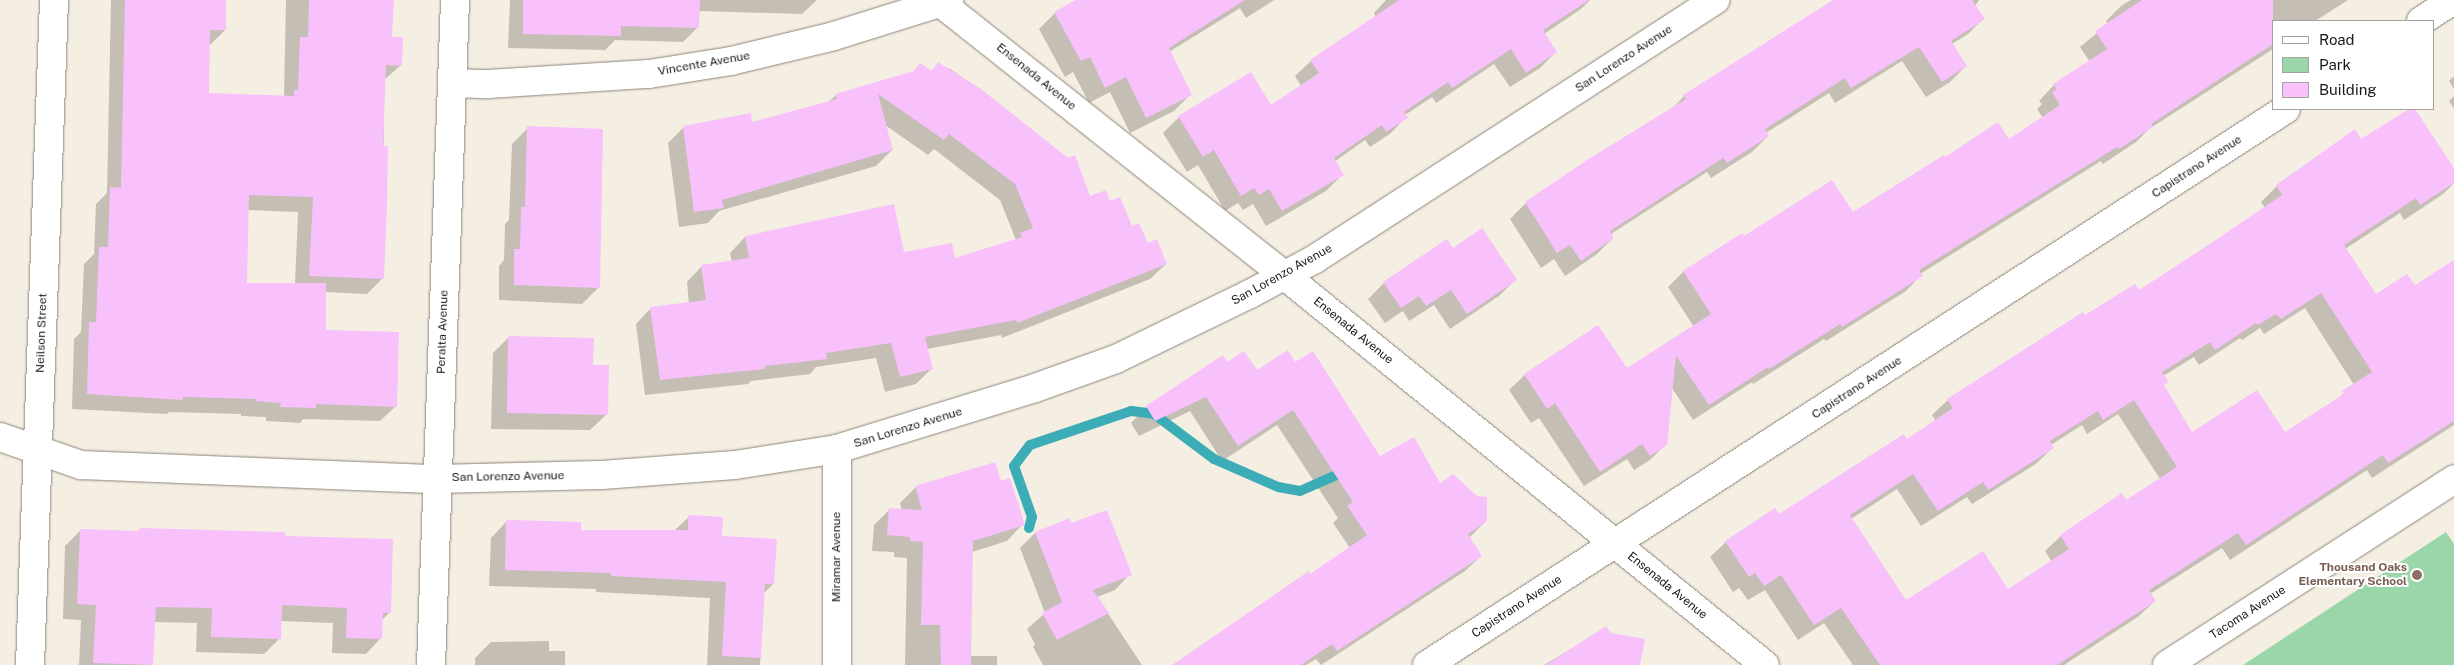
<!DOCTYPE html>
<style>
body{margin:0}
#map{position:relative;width:2454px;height:665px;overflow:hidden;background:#f5eee2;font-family:"Public Sans",sans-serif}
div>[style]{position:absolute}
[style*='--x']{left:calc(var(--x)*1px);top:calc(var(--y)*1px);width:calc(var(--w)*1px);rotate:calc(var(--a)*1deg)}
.green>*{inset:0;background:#9bd6aa}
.shadow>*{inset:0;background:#0003}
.stream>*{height:10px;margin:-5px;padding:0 5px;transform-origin:5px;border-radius:5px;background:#3cadb6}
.building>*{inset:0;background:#f8c1fc}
.roads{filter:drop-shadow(0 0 1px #8c857a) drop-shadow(0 0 1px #8c857a)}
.minor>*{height:28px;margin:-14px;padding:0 14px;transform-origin:14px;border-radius:14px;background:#fff}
.dots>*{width:14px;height:14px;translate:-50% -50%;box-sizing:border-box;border:2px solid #fff;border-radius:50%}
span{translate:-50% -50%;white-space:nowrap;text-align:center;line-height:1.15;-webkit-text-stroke:4px #fff;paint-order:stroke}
.street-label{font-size:12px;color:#1b1914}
.education-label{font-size:12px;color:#785e54;font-weight:700}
.right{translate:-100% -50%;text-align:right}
.legend{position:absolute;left:2272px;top:20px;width:162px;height:90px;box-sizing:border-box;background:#fff;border:1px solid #a4a3a1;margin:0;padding:6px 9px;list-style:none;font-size:15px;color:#1b1914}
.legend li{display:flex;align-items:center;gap:10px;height:25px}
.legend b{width:25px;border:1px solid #a4a3a1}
</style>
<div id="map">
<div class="green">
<div style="clip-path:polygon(2446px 532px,2454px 544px,2454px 665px,2243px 665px)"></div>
</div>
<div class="shadow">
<div style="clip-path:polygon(evenodd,111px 0,225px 0,225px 30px,209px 46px,208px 94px,284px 97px,286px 0,392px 0,391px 38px,401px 65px,384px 80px,383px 278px,367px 294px,325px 292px,324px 331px,396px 406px,380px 421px,303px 419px,300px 423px,266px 421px,266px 417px,241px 416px,241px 414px,169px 412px,167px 414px,72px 409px,74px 339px,81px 332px,84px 264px,94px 254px,96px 204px,107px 193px,111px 0,247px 210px,298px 212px,295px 284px,246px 284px,247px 210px)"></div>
<div style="clip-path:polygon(510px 0,817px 0,802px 14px,698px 11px,697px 28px,683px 42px,615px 40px,605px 50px,508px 48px)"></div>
<div style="clip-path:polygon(1079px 0,1274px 0,1246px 18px,1240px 8px,1169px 52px,1190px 95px,1174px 111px,1130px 133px,1110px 92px,1089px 103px,1073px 72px,1065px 77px,1039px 29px,1055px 13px)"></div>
<div style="clip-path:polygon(1386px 0,1590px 0,1581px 9px,1544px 34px,1556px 52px,1540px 68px,1510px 87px,1494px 64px,1436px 103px,1432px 97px,1405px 115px,1406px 117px,1391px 133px,1370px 147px,1365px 140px,1334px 162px,1342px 175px,1326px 191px,1266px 226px,1253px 204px,1243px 210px,1238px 203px,1225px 211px,1198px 165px,1187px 172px,1163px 133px,1179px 117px,1270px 107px,1301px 86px,1295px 76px,1311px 61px,1376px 17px,1374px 13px)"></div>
<div style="clip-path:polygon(1835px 0,1979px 0,1975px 6px,1983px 19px,1968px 34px,1952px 44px,1966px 66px,1950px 82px,1926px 97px,1902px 61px,1835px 103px,1829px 93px,1766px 133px,1768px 136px,1752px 152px,1711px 178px,1707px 172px,1611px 234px,1613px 238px,1597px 254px,1565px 276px,1554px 259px,1541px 268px,1510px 219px,1526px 203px,1587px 161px,1671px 110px,1684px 96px)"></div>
<div style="clip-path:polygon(2131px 0,2348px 0,2315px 21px,2273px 21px,2273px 49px,2149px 129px,2136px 142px,2103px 164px,2101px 161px,1920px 274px,1921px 275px,1906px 291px,1826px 341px,1824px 339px,1753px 384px,1752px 382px,1693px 420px,1672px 388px,1666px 444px,1650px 460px,1634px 470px,1627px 459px,1584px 486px,1539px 418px,1531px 423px,1509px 390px,1525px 375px,1627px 370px,1694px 327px,1668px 287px,1683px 272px,1742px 235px,1744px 238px,1852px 213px,1944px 159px,2009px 140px,2043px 118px,2037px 109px,2042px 104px,2039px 101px,2054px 85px,2090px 62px,2080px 47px,2108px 24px,2106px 21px,2121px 6px)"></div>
<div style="clip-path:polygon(939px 64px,947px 70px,949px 68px,1003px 107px,1090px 198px,1110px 203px,1166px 264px,1150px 279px,1002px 338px,1001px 335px,927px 349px,932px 368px,916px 384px,885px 392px,876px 358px,816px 367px,810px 374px,751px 381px,748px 384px,645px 395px,636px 324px,651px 308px,689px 304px,687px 282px,702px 266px,732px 262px,730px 253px,745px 237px,954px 260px,1016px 240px,1000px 200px,934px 149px,928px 155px,885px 125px,892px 150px,876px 166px,719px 211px,708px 223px,679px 227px,668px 143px,684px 127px,751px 124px,827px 103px,836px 95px,912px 73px,920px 65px,930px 72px)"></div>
<div style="clip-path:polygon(2454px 76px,2454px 89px,2449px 81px)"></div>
<div style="clip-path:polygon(2454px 96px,2454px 109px,2449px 101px)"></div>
<div style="clip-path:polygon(evenodd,2411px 109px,2414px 109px,2454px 171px,2454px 183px,2443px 194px,2404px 220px,2400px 213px,2345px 249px,2376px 296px,2414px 287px,2454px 262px,2454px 425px,2372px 478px,2367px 470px,2230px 560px,2222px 548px,2150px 594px,2155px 601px,2139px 616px,2064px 665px,1853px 665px,1824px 623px,1798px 640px,1765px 590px,1748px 600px,1739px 588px,1733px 592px,1710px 557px,1726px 542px,1779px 516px,1906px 441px,1936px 421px,1932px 415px,1948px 400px,2085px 317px,2139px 291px,2265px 208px,2261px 202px,2277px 186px,2361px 141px,2411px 109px,2305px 308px,2354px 385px,2330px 405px,2285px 434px,2191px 434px,2163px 386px,2167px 382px,2163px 376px,2194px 357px,2199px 365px,2240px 338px,2242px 340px,2260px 328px,2264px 334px,2305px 308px,2411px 109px,2118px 414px,2160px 479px,2126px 502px,2061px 536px,2045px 551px,2052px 562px,2008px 591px,1906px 602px,1851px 519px,1897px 489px,1921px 526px,1967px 497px,1972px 504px,2037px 463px,2053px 447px,2051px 445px,2082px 425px,2087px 434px,2118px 414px)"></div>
<div style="clip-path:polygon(528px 128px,598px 288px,582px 304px,499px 300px,499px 266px,504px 260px,505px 224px,509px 220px,512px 144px)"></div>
<div style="clip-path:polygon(1452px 250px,1515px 280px,1499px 296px,1450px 329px,1434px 305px,1409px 321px,1403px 311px,1385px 323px,1368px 299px,1384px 283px)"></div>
<div style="clip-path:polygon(509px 337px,592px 366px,607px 414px,590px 430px,491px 429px,493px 353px)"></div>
<div style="clip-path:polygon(1227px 363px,1257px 372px,1295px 364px,1380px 457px,1439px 485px,1486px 521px,1469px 538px,1481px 556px,1465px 571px,1321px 665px,1316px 659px,1306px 665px,1174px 665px,1350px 548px,1333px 523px,1338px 518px,1277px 425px,1222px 461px,1190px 411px,1139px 436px,1131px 423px,1147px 407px)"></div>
<div style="clip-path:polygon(1000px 482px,1023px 524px,1007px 541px,972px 552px,970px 656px,997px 656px,997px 665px,905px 665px,907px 558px,894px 557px,894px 552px,872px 551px,874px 525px,890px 509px,902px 510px,900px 503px,916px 487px)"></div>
<div style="clip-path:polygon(689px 517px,721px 537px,773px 584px,764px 593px,760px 665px,707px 665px,710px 598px,596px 592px,596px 589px,489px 586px,491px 538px,507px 521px,579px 531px,674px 531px)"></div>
<div style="clip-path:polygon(1069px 519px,1071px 525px,1130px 574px,1115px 590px,1097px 597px,1142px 665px,1043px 665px,1033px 647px,1035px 644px,1027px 629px,1045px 613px,1020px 548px,1035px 533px)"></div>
<div style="clip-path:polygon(141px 529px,284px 537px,390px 612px,382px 620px,381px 638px,366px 654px,332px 653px,333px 623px,280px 621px,280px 638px,264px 654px,196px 652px,197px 623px,154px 622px,152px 665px,79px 665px,81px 620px,63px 619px,65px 546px,81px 530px,137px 532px)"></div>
<div style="clip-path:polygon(1606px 628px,1639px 665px,1544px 665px)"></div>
<div style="clip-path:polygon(549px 641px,549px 651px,565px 651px,565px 665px,475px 665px,475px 658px,491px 642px)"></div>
</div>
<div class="stream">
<div style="--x:1029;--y:528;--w:11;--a:-75"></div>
<div style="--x:1032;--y:517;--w:54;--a:-109.4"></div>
<div style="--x:1014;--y:466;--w:26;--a:-53"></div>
<div style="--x:1030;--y:445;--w:107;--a:-18.6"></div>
<div style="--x:1131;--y:411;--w:23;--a:7"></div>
<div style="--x:1154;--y:414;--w:75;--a:36.9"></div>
<div style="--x:1214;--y:459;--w:70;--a:23.6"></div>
<div style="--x:1278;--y:487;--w:22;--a:10"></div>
<div style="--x:1300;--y:491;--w:52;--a:-23.6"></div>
</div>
<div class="building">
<div style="clip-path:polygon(125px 0,226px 0,226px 30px,210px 30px,209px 93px,294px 96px,294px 90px,298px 90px,300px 37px,308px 37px,309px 0,394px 0,392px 37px,403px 37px,402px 66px,386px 65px,383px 146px,388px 146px,387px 204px,384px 279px,309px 276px,313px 197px,249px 195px,247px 283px,326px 283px,326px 330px,399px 332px,397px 407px,316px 404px,316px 408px,280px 407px,281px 403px,255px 401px,256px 399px,183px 397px,183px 400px,87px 394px,89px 322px,96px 322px,99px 247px,108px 247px,110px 187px,121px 188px)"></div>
<div style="clip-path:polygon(523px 0,700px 0,699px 28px,621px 26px,621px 36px,523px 34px)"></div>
<div style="clip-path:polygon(1076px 0,1245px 0,1169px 48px,1192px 95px,1146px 118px,1126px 77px,1105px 88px,1090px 57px,1081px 61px,1054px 12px)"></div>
<div style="clip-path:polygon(1399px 0,1589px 0,1543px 30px,1557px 52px,1526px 73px,1511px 49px,1452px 88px,1448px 82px,1404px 112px,1408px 118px,1386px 132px,1382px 125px,1334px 158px,1344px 175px,1282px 211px,1269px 189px,1259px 195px,1254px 188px,1241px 196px,1214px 150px,1203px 157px,1178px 116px,1251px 72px,1271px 105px,1319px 73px,1310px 60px)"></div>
<div style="clip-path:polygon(1833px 0,1972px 0,1985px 19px,1951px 41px,1967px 66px,1942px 82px,1919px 47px,1851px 88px,1845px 78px,1765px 129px,1769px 136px,1727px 163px,1723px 158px,1610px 231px,1614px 238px,1581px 261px,1570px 245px,1557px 253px,1525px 202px,1587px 160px,1686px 99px,1683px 95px)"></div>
<div style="clip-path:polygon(2142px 0,2273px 0,2273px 44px,2151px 124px,2153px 127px,2119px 149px,2117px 147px,1919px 270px,1923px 276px,1842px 327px,1840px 324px,1769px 369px,1768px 367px,1709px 405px,1676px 356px,1667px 445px,1650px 456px,1642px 444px,1600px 472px,1555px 403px,1547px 409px,1524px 374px,1598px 325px,1627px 368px,1711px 314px,1683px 271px,1742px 233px,1744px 236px,1832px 180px,1853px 212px,1944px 155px,1945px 157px,1998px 122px,2009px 139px,2060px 105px,2052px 92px,2057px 89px,2053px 84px,2107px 49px,2095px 31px)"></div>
<div style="clip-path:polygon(938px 62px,981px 89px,1068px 158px,1075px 155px,1090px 196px,1106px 190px,1110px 201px,1120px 197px,1132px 226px,1139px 223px,1148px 243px,1157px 239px,1167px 264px,1017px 323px,1016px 320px,925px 337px,933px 369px,900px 377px,891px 343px,826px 353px,827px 359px,765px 366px,765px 369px,660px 380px,650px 307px,706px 300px,701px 265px,749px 258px,745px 236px,894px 204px,904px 252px,952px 243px,955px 258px,1022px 237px,1020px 233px,1033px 228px,1015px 184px,949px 134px,944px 140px,878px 94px,893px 150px,722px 200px,724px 208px,694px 212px,683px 126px,751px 113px,752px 122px,837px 99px,835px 94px,914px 71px,920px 63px,932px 71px)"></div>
<div style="clip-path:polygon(evenodd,2409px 109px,2415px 109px,2454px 168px,2454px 183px,2420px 205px,2416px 198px,2344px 245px,2376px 294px,2407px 274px,2415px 285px,2454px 260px,2454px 421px,2388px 463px,2383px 455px,2246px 545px,2238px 533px,2149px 590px,2156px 601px,2057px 665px,1880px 665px,1841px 608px,1814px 625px,1781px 575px,1764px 586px,1755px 573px,1749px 577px,1725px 541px,1775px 508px,1779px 514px,1904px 434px,1907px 439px,1953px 408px,1947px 399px,2083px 312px,2085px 315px,2135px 284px,2139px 290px,2207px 246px,2282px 195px,2276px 185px,2355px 129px,2361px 139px,2409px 109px,2321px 293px,2372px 372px,2342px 391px,2344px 394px,2285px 432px,2257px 390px,2192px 432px,2164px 385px,2169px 382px,2162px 372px,2210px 342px,2215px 350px,2256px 323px,2258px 325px,2276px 314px,2281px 319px,2321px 293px,2409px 109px,2134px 400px,2177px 467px,2126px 500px,2122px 493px,2060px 535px,2069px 549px,2008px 589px,1983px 551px,1906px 600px,1850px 515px,1913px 474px,1938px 511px,1983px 482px,1988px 490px,2054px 448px,2050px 441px,2098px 411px,2103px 420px,2134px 400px)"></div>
<div style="clip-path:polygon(527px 126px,603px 129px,600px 288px,514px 285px,514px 249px,520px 249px,521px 207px,525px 207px)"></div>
<div style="clip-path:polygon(1482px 228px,1517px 280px,1467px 314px,1451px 290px,1426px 306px,1419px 296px,1401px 308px,1383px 282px,1447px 239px,1453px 248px)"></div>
<div style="clip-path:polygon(508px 336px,594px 338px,593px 365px,609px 365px,608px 415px,507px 413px)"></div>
<div style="clip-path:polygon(1288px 350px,1295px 362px,1313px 351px,1380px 456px,1414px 437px,1440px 483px,1453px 474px,1477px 496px,1487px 497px,1487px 521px,1468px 534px,1482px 556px,1337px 651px,1332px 644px,1301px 665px,1172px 665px,1309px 571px,1310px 574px,1367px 535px,1347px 506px,1353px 502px,1293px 410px,1238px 446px,1206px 397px,1155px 421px,1146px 406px,1223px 355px,1227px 362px,1244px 351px,1257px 370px)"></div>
<div style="clip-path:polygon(995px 462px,1001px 481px,1010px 478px,1025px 525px,973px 541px,971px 665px,941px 665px,940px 625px,921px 625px,923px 542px,910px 541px,910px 537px,887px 535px,889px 508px,922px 510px,915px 486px)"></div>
<div style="clip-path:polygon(1107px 510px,1132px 575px,1093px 590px,1109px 613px,1057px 640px,1042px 613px,1062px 602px,1035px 532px,1070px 518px,1071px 523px)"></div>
<div style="clip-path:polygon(688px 515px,723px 517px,722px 536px,777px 539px,774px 584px,765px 584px,761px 658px,722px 656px,726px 582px,611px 576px,611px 573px,505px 570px,506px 520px,581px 522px,581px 530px,688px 530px)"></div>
<div style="clip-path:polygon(140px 528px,285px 532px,285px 536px,393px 539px,391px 613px,383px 613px,382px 639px,346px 638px,347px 608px,282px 605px,281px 639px,211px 637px,212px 608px,156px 607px,153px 665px,93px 663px,96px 605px,77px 604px,80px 529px,140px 531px)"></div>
<div style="clip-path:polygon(1606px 626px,1611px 633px,1645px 639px,1640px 665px,1546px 665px)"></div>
</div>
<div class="roads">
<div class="minor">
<div style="--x:937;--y:0;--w:443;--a:38.4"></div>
<div style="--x:1284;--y:275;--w:619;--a:39.04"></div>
<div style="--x:2421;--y:21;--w:38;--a:-33"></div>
<div style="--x:453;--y:83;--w:35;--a:2"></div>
<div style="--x:488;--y:84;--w:161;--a:-3.6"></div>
<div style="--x:649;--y:74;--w:83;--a:-9"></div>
<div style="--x:731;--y:61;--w:106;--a:-13.6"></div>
<div style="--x:834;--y:36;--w:121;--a:-17.4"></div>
<div style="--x:0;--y:437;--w:86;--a:19.1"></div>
<div style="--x:81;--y:465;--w:356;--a:2.3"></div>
<div style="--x:437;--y:479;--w:165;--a:-1.4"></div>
<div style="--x:602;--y:475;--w:133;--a:-4.3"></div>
<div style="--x:735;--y:465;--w:103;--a:-8.9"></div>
<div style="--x:837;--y:449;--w:207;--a:-17.1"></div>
<div style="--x:1035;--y:388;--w:86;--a:-19.7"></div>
<div style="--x:1116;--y:359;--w:149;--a:-25.9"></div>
<div style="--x:1250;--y:294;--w:74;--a:-28.3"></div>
<div style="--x:1315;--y:259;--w:477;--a:-32.9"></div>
<div style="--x:30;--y:665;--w:665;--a:-87.93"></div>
<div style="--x:431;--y:665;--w:665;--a:-87.93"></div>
<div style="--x:837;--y:665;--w:216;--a:-90"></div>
<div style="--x:1427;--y:665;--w:1023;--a:-32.91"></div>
<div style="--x:2167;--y:665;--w:342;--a:-32.9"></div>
</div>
</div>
<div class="dots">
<div style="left:2417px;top:575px;background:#8d6e63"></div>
</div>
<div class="street-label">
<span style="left:1624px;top:59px;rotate:-33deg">San Lorenzo Avenue</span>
<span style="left:704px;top:64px;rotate:-10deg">Vincente Avenue</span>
<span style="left:1036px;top:77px;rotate:39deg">Ensenada Avenue</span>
<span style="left:2197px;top:167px;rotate:-33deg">Capistrano Avenue</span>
<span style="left:1282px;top:275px;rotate:-29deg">San Lorenzo Avenue</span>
<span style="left:1353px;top:331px;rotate:39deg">Ensenada Avenue</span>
<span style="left:443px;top:332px;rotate:-88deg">Peralta Avenue</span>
<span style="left:42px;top:333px;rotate:-88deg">Neilson Street</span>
<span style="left:1857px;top:388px;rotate:-33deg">Capistrano Avenue</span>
<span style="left:908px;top:428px;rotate:-17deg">San Lorenzo Avenue</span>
<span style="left:508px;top:477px;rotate:-1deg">San Lorenzo Avenue</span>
<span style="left:837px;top:557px;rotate:-90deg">Miramar Avenue</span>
<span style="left:1667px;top:586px;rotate:39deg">Ensenada Avenue</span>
<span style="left:1517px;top:607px;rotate:-33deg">Capistrano Avenue</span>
<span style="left:2248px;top:613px;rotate:-33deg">Tacoma Avenue</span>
</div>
<div class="education-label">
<span class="right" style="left:2407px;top:575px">Thousand Oaks<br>Elementary School</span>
</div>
<ul class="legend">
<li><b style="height:6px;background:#fff"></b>Road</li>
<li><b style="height:14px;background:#9bd6aa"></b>Park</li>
<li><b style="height:14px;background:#f8c1fc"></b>Building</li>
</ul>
</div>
